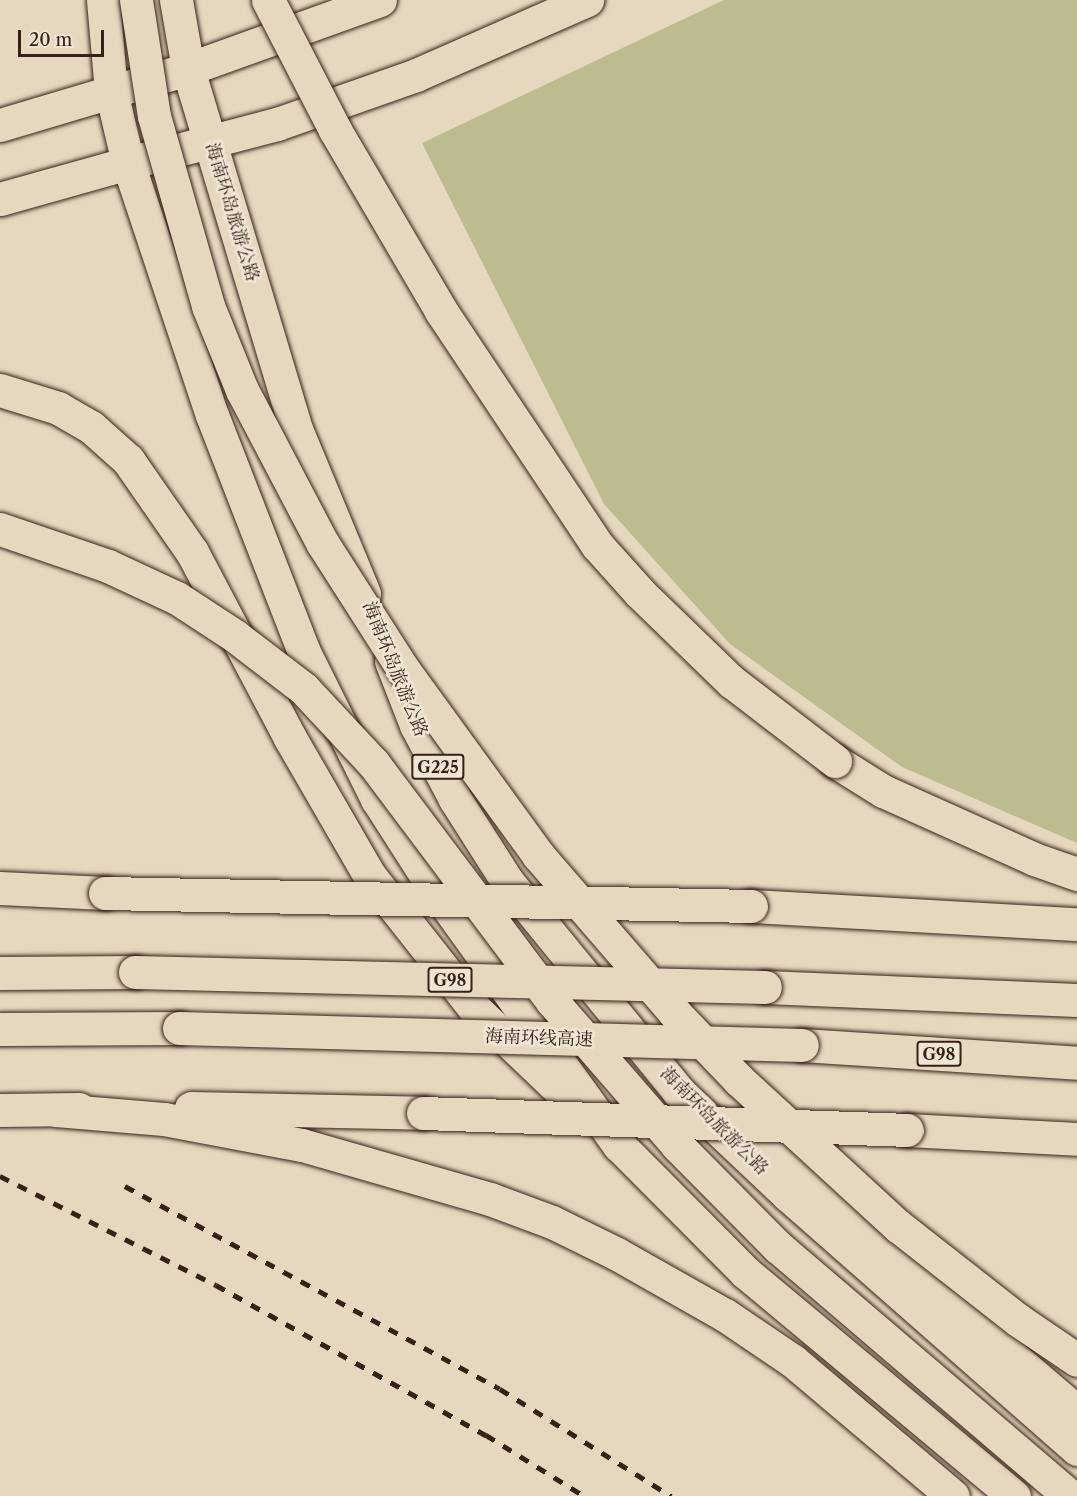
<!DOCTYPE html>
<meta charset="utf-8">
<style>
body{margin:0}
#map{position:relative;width:1077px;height:1496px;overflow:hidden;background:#e6d7bf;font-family:"Libre Caslon Text","Noto Serif SC",serif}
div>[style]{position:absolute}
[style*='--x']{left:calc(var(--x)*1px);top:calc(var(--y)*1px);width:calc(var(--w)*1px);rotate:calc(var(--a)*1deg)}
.green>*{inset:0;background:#bcbc8e}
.roads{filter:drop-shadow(0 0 2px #372117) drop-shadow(0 0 2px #372117)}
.major>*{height:33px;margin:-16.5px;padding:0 16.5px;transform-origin:16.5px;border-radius:16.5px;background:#e6d7bf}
.highway>*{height:33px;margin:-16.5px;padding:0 16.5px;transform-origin:16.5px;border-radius:16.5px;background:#e6d7bf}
.rail>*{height:4.5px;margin-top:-2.25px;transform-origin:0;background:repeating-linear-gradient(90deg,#372117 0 10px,transparent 0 20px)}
.bridges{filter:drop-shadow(0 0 2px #372117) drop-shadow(0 0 2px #372117)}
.highway-bridge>*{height:33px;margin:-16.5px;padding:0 16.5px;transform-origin:16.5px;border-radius:16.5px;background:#e6d7bf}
span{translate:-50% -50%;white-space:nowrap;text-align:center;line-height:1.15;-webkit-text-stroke:5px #efe5d5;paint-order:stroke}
.shield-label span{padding:2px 4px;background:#efe5d5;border:2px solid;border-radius:4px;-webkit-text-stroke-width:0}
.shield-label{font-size:16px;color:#372117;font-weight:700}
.street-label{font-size:18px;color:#372117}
.scale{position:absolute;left:18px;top:30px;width:86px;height:27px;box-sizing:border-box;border:3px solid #372117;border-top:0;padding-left:8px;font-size:18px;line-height:21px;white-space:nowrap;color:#372117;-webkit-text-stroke:4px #efe5d5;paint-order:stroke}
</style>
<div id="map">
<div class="green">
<div style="clip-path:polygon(724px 0,1077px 0,1077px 843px,902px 767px,730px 644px,604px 504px,422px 143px)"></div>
</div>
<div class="roads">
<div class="major">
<div style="--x:103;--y:0;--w:91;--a:85"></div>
<div style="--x:111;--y:91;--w:74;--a:76.7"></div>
<div style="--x:128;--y:163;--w:154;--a:-14.7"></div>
<div style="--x:277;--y:124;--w:147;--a:-19.4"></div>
<div style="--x:416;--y:75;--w:187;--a:-23.7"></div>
<div style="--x:176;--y:0;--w:70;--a:80.1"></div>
<div style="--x:188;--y:69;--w:204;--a:-19.8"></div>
</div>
<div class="highway">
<div style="--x:0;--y:125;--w:196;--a:-16.6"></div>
<div style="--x:188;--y:69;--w:376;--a:73.3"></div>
<div style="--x:296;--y:429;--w:178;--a:67.5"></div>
<div style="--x:0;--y:199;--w:133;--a:-15.7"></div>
<div style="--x:128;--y:163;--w:266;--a:71.6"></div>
<div style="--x:212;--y:415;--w:254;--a:68.8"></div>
<div style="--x:304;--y:652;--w:164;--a:63.6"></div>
<div style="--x:377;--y:799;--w:106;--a:57.4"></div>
<div style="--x:434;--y:888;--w:317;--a:54.3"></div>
<div style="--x:619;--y:1145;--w:179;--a:45.2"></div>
<div style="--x:745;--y:1272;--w:350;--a:39.8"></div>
<div style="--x:0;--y:390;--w:61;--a:17.2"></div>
<div style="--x:58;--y:408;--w:38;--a:30"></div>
<div style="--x:91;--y:427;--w:50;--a:41.7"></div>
<div style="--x:128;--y:460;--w:112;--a:55.2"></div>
<div style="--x:192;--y:552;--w:210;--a:62.2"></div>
<div style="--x:290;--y:738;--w:158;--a:60"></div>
<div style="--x:369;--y:875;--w:169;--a:51.7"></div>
<div style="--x:474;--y:1008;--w:120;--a:43.7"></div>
<div style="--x:391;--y:661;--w:69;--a:68.7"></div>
<div style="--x:416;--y:725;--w:84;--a:62.2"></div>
<div style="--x:455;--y:799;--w:97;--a:57.6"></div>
<div style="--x:507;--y:881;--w:271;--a:50.8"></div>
<div style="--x:678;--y:1091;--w:151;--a:43.4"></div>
<div style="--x:788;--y:1195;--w:385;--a:41.3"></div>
<div style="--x:835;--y:761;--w:57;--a:32"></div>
<div style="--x:883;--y:791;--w:166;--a:24.2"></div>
<div style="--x:1034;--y:859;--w:46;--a:19.2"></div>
<div style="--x:0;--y:888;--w:105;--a:2.7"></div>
<div style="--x:751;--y:906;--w:326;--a:3.2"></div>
<div style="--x:0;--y:973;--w:135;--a:-0.4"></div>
<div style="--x:765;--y:987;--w:312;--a:2.4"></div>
<div style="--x:0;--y:1029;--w:179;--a:-0.3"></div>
<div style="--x:802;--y:1045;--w:276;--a:3.7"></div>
<div style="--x:191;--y:1108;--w:232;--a:1.2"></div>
<div style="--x:0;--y:1110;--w:79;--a:-0.7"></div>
<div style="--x:56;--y:1110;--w:108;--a:4.8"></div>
<div style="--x:164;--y:1119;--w:140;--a:10.7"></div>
<div style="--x:302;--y:1145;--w:196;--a:16"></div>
<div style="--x:490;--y:1199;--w:66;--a:20.4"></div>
<div style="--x:552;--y:1222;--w:72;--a:26.2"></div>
<div style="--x:617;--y:1254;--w:124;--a:29.5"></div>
<div style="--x:725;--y:1315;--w:82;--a:34.1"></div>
<div style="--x:793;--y:1361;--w:209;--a:40.2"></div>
<div style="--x:907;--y:1130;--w:170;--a:3"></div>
<div style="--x:762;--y:1141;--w:416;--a:40.7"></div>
</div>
</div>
<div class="rail">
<div style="--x:0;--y:1176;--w:242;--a:26.8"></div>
<div style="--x:216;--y:1285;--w:309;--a:29.1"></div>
<div style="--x:486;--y:1435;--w:115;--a:31.9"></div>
<div style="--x:125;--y:1186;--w:426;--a:28.4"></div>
<div style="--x:500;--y:1389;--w:202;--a:32"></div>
</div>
<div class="bridges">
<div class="highway-bridge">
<div style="--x:136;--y:0;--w:117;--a:81.2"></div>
<div style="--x:154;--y:116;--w:198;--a:74.1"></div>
<div style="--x:208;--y:306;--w:91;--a:68"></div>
<div style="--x:242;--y:390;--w:174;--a:62.3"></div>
<div style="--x:323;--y:544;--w:148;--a:57.4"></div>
<div style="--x:403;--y:669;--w:230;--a:54"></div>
<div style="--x:538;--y:855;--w:208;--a:49.1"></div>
<div style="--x:674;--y:1012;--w:94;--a:46.3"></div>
<div style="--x:739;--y:1080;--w:216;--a:42.6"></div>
<div style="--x:898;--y:1226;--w:152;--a:38.1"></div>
<div style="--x:1018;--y:1320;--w:71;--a:34.1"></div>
<div style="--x:268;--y:0;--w:146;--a:62.7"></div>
<div style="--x:335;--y:130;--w:210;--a:59.6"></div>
<div style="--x:441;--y:311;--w:281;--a:56.3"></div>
<div style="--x:597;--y:545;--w:64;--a:48.1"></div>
<div style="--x:640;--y:593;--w:128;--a:44.1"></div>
<div style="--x:732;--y:682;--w:130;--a:37.5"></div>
<div style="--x:0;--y:529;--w:114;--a:18.9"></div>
<div style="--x:108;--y:566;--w:76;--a:24.9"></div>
<div style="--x:177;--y:598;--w:69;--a:33.2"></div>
<div style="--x:235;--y:636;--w:87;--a:37.5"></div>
<div style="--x:304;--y:689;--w:103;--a:47"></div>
<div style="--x:374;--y:764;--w:296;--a:53.1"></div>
<div style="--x:552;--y:1001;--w:191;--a:49"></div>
<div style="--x:677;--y:1145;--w:144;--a:45.3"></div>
<div style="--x:778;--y:1247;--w:384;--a:40.5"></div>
<div style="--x:105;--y:893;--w:646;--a:1.15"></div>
<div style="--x:135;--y:972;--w:630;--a:1.36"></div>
<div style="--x:179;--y:1028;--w:623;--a:1.56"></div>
<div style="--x:423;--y:1113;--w:484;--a:2"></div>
</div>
</div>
<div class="shield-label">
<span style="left:438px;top:767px">G225</span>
<span style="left:450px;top:980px">G98</span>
<span style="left:939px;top:1054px">G98</span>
</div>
<div class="street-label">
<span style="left:232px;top:212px;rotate:73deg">海南环岛旅游公路</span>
<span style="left:395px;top:669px;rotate:68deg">海南环岛旅游公路</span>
<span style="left:539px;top:1038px;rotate:2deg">海南环线高速</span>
<span style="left:714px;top:1121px;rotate:45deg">海南环岛旅游公路</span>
</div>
<div class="scale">20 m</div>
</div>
